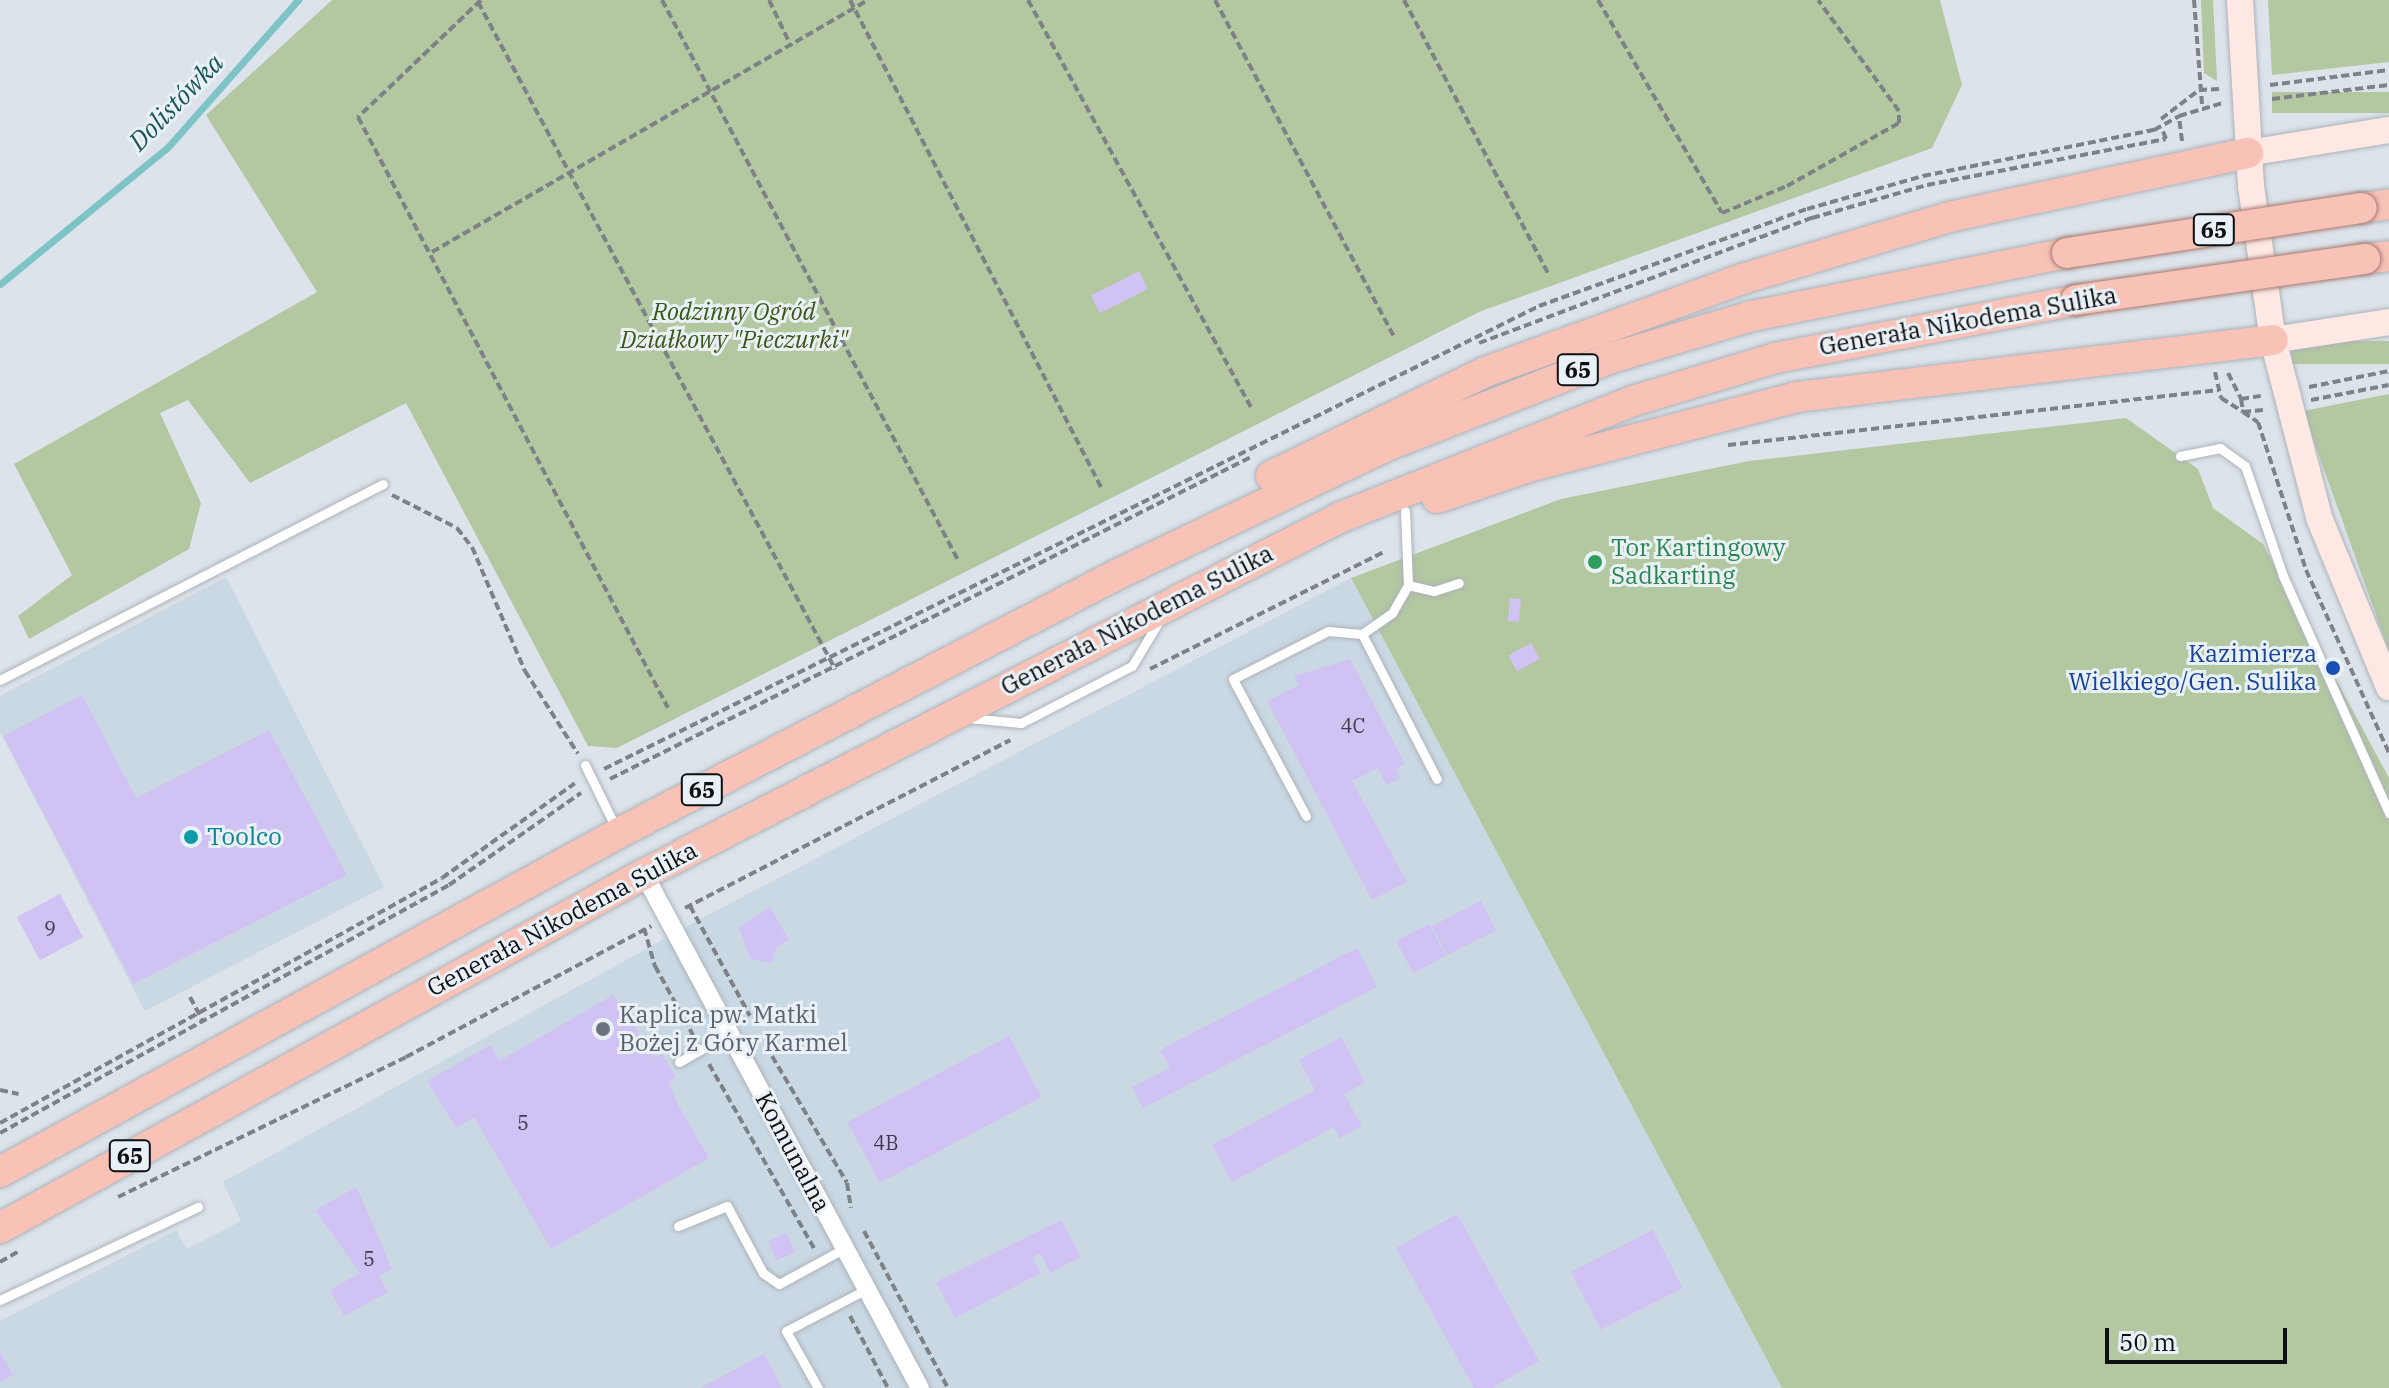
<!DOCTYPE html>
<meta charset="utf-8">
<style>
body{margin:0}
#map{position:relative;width:2389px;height:1388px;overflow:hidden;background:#dce3ea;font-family:"IBM Plex Serif",serif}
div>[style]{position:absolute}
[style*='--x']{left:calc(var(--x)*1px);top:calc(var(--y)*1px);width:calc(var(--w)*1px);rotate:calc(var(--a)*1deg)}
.built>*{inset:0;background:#cad8e4}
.green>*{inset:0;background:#b3c7a1;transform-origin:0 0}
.stream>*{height:7px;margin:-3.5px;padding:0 3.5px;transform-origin:3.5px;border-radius:3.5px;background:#7ec3c6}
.building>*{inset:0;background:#d0c2f3;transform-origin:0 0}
.path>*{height:4px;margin-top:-2px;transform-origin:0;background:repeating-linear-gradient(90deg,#7d8286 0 8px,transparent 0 12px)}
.roads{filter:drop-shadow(0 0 2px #acb3b9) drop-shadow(0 0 2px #acb3b9)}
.service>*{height:9px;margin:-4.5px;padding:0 4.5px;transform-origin:4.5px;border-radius:4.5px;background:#fff}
.minor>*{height:18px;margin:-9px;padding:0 9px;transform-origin:9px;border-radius:9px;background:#fff}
.secondary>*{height:26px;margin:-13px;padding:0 13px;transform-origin:13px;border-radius:13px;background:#fde8e3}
.trunk>*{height:30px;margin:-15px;padding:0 15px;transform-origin:15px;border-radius:15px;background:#f8c2b6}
.bridges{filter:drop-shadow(0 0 2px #a57970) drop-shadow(0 0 2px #a57970)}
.trunk-bridge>*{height:30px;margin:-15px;padding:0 15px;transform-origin:15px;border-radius:15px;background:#f8c2b6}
.dots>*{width:22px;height:22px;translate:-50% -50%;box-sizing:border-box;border:4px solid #e9f1f7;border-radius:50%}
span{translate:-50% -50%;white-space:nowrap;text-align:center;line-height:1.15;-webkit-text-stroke:6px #e9f1f7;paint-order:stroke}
.number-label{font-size:20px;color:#3e3c4a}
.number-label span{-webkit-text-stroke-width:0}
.shield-label span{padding:2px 6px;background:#e9f1f7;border:2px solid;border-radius:6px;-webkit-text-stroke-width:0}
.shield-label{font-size:22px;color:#0d1012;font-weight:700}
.park-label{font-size:24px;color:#3a5714;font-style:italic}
.street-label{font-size:24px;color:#0d1012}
.leisure-label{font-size:24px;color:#27864d}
.left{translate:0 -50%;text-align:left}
.transit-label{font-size:24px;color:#164399}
.right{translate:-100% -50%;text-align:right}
.culture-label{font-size:24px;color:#0d838f}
.worship-label{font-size:24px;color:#5b616d}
.water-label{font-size:26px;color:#195457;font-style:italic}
.scale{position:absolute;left:2105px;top:1328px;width:182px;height:36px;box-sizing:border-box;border:4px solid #0d1012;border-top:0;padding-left:10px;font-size:24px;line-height:28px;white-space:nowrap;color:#0d1012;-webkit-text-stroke:6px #e9f1f7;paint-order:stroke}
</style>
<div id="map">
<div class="built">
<div style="clip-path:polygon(226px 577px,384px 887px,145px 1011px,0 732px,0 696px)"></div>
<div style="clip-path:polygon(1351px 578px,1782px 1388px,0 1388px,0 1321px,176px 1230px,187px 1249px,241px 1221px,223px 1182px,706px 916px)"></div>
</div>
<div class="green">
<div style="clip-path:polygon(332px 0,1940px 0,1962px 85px,1932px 148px,1479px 312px,617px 748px,588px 746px,406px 403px,250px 483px,188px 400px,160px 413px,201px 503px,189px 549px,29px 639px,18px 616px,72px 575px,14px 464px,317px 292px,206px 115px)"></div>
<div style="clip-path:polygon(2201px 0,2213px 0,2217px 81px,2204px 73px)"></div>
<div style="clip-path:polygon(2268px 0,2389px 0,2389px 62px,2272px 75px)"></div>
<div style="left:2389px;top:92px;width:21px;height:117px;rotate:90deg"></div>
<div style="left:2389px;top:341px;width:23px;height:98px;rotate:90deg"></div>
<div style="clip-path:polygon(2389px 394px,2389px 651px,2303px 411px)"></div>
<div style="clip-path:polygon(2126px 418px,2198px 469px,2213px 508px,2263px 544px,2389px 778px,2389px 1388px,1782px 1388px,1351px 578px,1561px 499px,1749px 461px)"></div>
</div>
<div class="stream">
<div style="--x:0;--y:284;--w:215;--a:-39.2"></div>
<div style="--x:167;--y:148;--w:198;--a:-48.5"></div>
</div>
<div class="building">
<div style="left:1139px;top:271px;width:20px;height:54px;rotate:63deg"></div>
<div style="left:1510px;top:598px;width:11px;height:23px;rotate:5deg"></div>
<div style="left:1531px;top:643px;width:18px;height:26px;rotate:61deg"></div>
<div style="clip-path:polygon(1350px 659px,1405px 764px,1396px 769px,1400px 779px,1386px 785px,1378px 768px,1352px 781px,1407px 882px,1372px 900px,1267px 701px,1299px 685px,1294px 676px)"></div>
<div style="clip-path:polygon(82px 695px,136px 798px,269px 730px,347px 875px,133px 984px,3px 736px)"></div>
<div style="left:60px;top:894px;width:49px;height:49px;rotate:62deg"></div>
<div style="left:1481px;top:901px;width:33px;height:55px;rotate:63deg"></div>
<div style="clip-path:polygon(770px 907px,789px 940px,776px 948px,772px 963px,750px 959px,739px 927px)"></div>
<div style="left:1429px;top:924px;width:36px;height:37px;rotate:62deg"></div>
<div style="clip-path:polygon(1357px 948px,1377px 987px,1143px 1108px,1132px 1087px,1170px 1068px,1160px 1050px)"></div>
<div style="clip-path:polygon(613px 995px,655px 1058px,662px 1054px,676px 1078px,669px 1081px,677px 1103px,709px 1158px,551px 1249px,474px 1117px,456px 1128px,427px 1081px,490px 1045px,499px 1061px)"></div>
<div style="left:1009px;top:1036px;width:69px;height:183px;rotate:62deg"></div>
<div style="clip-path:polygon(1341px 1037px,1365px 1083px,1344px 1094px,1362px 1126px,1340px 1138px,1334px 1127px,1232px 1182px,1212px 1145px,1315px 1090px,1299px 1060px)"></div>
<div style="clip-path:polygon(357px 1187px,392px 1269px,379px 1276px,388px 1292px,344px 1316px,330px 1290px,360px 1273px,315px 1210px)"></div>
<div style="clip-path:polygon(1457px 1214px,1539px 1361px,1492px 1388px,1474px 1388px,1396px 1248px)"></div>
<div style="clip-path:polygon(1061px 1220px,1081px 1257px,1050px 1273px,1040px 1253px,1033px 1258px,1041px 1273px,955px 1318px,936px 1282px)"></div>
<div style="left:1653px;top:1230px;width:65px;height:92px;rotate:63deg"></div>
<div style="left:786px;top:1233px;width:21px;height:20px;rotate:65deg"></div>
<div style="clip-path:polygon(0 1352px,13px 1375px,0 1382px)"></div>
<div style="clip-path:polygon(764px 1354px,782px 1388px,700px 1388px)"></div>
</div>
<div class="path">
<div style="--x:481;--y:0;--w:170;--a:136.4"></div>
<div style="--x:358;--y:117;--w:667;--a:62.32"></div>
<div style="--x:662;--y:0;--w:633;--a:62.14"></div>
<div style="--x:769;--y:0;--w:47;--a:64.5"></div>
<div style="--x:850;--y:0;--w:550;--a:62.74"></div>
<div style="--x:1028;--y:0;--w:464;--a:61.3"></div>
<div style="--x:1215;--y:0;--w:383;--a:62"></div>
<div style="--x:1404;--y:0;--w:309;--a:62.2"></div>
<div style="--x:1598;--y:0;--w:246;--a:59.8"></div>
<div style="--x:1722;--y:213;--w:70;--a:-22.6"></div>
<div style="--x:1787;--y:186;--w:129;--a:-29.4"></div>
<div style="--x:1899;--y:123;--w:12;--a:-90"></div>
<div style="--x:1899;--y:111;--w:137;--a:-126.1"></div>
<div style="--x:2194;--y:0;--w:105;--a:85.6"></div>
<div style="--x:478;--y:2;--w:757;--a:61.84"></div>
<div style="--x:2270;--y:85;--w:120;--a:-7.2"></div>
<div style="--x:2272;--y:99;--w:118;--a:-6.8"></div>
<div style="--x:2161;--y:119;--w:48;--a:-37.3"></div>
<div style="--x:2199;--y:90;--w:20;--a:-3"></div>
<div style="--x:2182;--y:141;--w:25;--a:-97"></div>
<div style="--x:2179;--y:116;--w:46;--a:-16.5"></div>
<div style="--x:432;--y:252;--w:504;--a:-30.03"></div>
<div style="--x:1479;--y:343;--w:356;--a:-20.6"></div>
<div style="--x:1812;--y:218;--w:120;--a:-16"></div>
<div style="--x:1927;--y:185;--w:243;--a:-10.9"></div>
<div style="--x:2166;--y:139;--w:9;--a:-111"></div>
<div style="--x:2215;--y:372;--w:27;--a:77"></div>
<div style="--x:2221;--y:398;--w:26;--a:32"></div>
<div style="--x:2243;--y:412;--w:20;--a:-6"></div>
<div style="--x:2228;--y:373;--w:29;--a:63"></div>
<div style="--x:2241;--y:399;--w:20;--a:-9"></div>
<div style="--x:2309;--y:387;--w:82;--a:-11.3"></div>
<div style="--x:2241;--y:399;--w:13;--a:81"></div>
<div style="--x:2243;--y:412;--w:18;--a:34"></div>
<div style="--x:2258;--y:422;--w:156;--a:72"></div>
<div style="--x:2306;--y:570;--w:201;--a:65.6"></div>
<div style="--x:2311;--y:400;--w:79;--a:-10.9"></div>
<div style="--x:1728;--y:445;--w:494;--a:-6.4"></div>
<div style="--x:392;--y:495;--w:73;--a:26.9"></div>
<div style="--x:457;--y:528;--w:24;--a:52"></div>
<div style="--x:472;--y:547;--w:135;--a:66.9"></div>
<div style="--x:525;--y:671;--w:98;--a:57.4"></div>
<div style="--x:1150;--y:669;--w:262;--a:-26.6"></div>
<div style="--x:604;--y:769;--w:1043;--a:-26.34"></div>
<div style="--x:1539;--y:306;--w:285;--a:-19.9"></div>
<div style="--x:1807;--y:209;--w:121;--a:-15.9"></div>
<div style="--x:1923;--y:176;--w:236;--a:-11.3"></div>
<div style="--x:2154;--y:130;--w:29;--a:-29"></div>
<div style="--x:610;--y:779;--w:720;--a:-26.67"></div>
<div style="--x:690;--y:906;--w:125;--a:61.4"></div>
<div style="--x:685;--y:908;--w:366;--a:-27.3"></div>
<div style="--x:644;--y:928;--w:40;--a:74"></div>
<div style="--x:655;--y:966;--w:79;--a:61.2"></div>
<div style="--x:190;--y:997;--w:27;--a:62"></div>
<div style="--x:772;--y:1056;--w:147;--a:59.4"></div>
<div style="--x:847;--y:1183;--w:25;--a:81"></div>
<div style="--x:709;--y:1064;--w:212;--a:60.3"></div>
<div style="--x:0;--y:1090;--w:19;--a:12"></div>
<div style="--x:0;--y:1123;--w:505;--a:-29"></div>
<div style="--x:442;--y:878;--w:163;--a:-35.5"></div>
<div style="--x:0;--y:1133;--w:513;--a:-28.91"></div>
<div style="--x:449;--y:885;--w:161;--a:-34.9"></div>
<div style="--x:118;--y:1197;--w:320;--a:-25.9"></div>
<div style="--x:406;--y:1057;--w:278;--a:-28.1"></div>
<div style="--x:864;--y:1231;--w:178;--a:61.9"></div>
<div style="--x:0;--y:1262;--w:22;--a:-30"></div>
<div style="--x:850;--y:1316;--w:81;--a:62.2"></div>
</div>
<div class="roads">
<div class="service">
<div style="--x:2180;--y:456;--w:41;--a:-11.3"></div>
<div style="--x:2220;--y:448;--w:31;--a:36"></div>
<div style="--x:2245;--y:466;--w:116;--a:70.9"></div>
<div style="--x:2283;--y:576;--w:260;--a:65.9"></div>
<div style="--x:1408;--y:585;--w:27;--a:13"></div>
<div style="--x:1434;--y:591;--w:26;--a:-18"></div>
<div style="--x:1362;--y:634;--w:163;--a:62.7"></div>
<div style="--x:0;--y:680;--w:430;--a:-27.1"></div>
<div style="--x:969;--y:718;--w:52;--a:5.5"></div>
<div style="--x:1021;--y:723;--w:125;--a:-27.2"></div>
<div style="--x:1132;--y:666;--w:52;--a:-59"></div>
<div style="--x:585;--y:765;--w:72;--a:63.8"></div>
<div style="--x:1306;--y:816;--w:155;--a:-118.1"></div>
<div style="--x:1233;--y:679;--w:106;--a:-26.8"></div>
<div style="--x:1328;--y:631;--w:34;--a:5"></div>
<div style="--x:1362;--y:634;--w:37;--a:-35"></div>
<div style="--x:1392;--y:613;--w:32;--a:-60"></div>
<div style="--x:1408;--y:585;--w:74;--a:-92.3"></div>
<div style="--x:679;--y:1062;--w:59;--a:-29.6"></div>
<div style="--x:678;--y:1226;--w:53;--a:-22.2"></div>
<div style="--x:727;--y:1206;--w:76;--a:61.8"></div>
<div style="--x:763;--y:1273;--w:19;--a:35"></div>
<div style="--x:779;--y:1284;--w:75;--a:-28.6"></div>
<div style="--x:0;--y:1300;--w:219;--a:-25.2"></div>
<div style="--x:818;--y:1388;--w:65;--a:-119.3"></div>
<div style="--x:786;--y:1331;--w:91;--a:-27.4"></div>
</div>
<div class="minor">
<div style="--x:644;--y:874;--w:583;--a:61.77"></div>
</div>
<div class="secondary">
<div style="--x:2240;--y:0;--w:186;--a:86.6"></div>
<div style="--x:2251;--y:186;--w:156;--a:81.9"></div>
<div style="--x:2273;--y:340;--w:186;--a:75.4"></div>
<div style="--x:2320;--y:520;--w:181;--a:67.6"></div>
<div style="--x:2248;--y:153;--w:143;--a:-9.3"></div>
<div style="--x:2273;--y:340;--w:117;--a:-8.8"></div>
</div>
<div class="trunk">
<div style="--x:2362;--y:208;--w:27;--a:-8"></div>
<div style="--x:2365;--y:259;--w:24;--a:-7"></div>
<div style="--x:1271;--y:476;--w:238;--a:-25.9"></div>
<div style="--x:1485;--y:372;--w:276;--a:-19.9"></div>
<div style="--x:1745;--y:278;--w:213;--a:-16.6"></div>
<div style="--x:1949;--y:217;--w:306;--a:-12.1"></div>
<div style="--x:1437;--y:498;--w:100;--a:-18.6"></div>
<div style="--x:1532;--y:466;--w:273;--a:-14.6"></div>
<div style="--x:1796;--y:397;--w:480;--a:-6.8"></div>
<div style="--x:0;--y:1172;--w:706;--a:-28.71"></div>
<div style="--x:619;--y:833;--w:562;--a:-27.43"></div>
<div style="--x:1118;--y:574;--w:300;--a:-25.5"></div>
<div style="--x:1389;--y:445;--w:238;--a:-21.4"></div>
<div style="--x:1611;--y:358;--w:147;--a:-16.6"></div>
<div style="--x:1752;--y:316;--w:321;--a:-11.3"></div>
<div style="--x:0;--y:1228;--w:735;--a:-28.8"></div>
<div style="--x:644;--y:874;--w:781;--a:-27.12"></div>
<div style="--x:1339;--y:518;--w:320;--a:-21.7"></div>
<div style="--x:1636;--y:400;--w:146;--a:-16.7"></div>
<div style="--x:1776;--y:358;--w:306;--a:-10.9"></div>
</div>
</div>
<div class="bridges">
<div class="trunk-bridge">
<div style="--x:2067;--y:253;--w:298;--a:-8.7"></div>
<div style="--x:2076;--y:300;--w:292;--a:-8.1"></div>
</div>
</div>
<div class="dots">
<div style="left:1595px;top:562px;background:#2e9e5b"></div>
<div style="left:2333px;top:668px;background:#1a4fb4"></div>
<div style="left:191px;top:837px;background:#0f9aa8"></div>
<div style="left:603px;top:1029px;background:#6b7280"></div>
</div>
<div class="number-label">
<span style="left:1353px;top:725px">4C</span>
<span style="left:50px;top:928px">9</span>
<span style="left:523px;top:1122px">5</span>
<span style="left:886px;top:1142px">4B</span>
<span style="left:369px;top:1258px">5</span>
</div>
<div class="shield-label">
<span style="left:2214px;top:230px">65</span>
<span style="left:1578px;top:370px">65</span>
<span style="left:702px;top:790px">65</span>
<span style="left:130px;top:1156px">65</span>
</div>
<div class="park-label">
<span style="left:734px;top:326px">Rodzinny Ogród<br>Działkowy "Pieczurki"</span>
</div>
<div class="street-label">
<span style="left:1968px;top:321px;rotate:-10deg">Generała Nikodema Sulika</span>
<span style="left:1137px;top:620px;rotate:-27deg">Generała Nikodema Sulika</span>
<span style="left:562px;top:919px;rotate:-28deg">Generała Nikodema Sulika</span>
<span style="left:793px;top:1152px;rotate:62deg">Komunalna</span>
</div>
<div class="leisure-label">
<span class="left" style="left:1611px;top:562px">Tor Kartingowy<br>Sadkarting</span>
</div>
<div class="transit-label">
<span class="right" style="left:2317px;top:668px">Kazimierza<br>Wielkiego/Gen. Sulika</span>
</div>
<div class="culture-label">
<span class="left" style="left:207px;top:837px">Toolco</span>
</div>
<div class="worship-label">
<span class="left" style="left:619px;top:1029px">Kaplica pw. Matki<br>Bożej z Góry Karmel</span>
</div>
<div class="water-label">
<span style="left:176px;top:102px;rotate:-46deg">Dolistówka</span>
</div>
<div class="scale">50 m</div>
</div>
